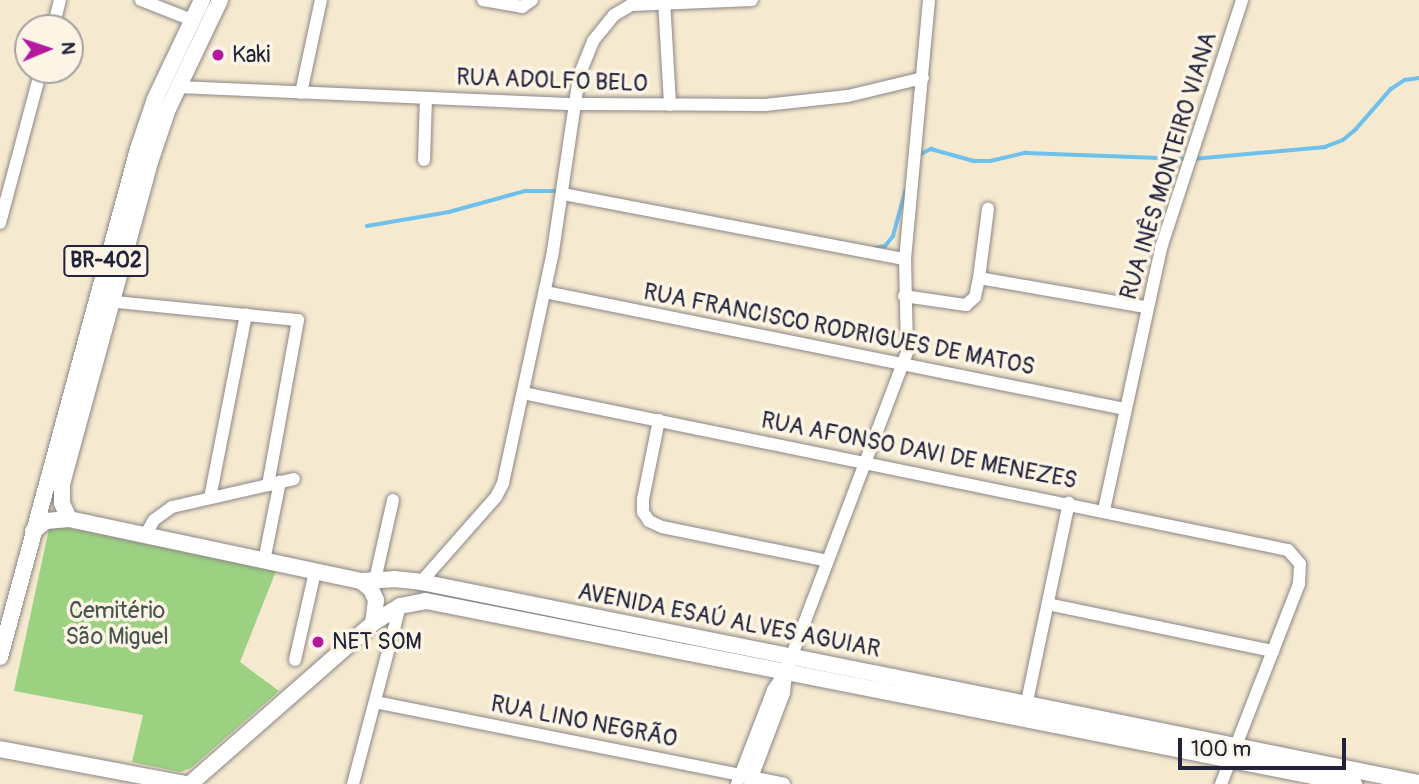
<!DOCTYPE html>
<meta charset="utf-8">
<style>
body{margin:0}
#map{position:relative;width:1419px;height:784px;overflow:hidden;background:#f5e9d0;font-family:Pangolin,sans-serif}
div>[style]{position:absolute}
[style*='--x']{left:calc(var(--x)*1px);top:calc(var(--y)*1px);width:calc(var(--w)*1px);rotate:calc(var(--a)*1deg)}
.green>*{inset:0;background:#9cd182}
.stream>*{height:3.5px;margin:-1.75px;padding:0 1.75px;transform-origin:1.75px;border-radius:1.75px;background:#6fc1eb}
.roads{filter:drop-shadow(0 0 2px #8c8686) drop-shadow(0 0 2px #8c8686)}
.minor>*{height:12px;margin:-6px;padding:0 6px;transform-origin:6px;border-radius:6px;background:#fff}
.major>*{height:16px;margin:-8px;padding:0 8px;transform-origin:8px;border-radius:8px;background:#fff}
.dots>*{width:19px;height:19px;translate:-50% -50%;box-sizing:border-box;border:4px solid #fcf5e5;border-radius:50%}
span{translate:-50% -50%;white-space:nowrap;text-align:center;line-height:1.15;-webkit-text-stroke:7px #fcf5e5;paint-order:stroke}
.shield-label span{padding:2px 5px;background:#fcf5e5;border:2px solid;border-radius:5px;-webkit-text-stroke-width:0}
.shield-label{font-size:21px;color:#22223b;font-weight:700}
.poi-label{font-size:23px;color:#22223b}
.left{translate:0 -50%;text-align:left}
.street-label{font-size:23px;color:#22223b}
.park-label{font-size:23px;color:#475750}
.north{position:absolute;left:14px;top:14px;width:70px;height:70px;box-sizing:border-box;background:#fcf5e5;border:2px solid #a5a1a1;border-radius:50%;rotate:88deg;font-size:19px;font-weight:700;line-height:28px;text-align:center;color:#22223b}
.north::after{content:'';display:block;margin:auto;width:24px;height:32px;background:#b5179e;clip-path:polygon(50% 0,100% 100%,50% 72%,0 100%)}
.scale{position:absolute;left:1178px;top:738px;width:168px;height:32px;box-sizing:border-box;border:4px solid #22223b;border-top:0;padding-left:9px;font-size:21px;line-height:24px;white-space:nowrap;color:#22223b;-webkit-text-stroke:5px #fcf5e5;paint-order:stroke}
</style>
<div id="map">
<div class="green">
<div style="clip-path:polygon(50px 524px,276px 571px,240px 662px,279px 691px,191px 768px,180px 772px,132px 762px,143px 715px,14px 691px)"></div>
</div>
<div class="stream">
<div style="--x:917;--y:156;--w:16;--a:-27"></div>
<div style="--x:931;--y:149;--w:45;--a:15.6"></div>
<div style="--x:974;--y:161;--w:16;--a:0"></div>
<div style="--x:990;--y:161;--w:37;--a:-13"></div>
<div style="--x:1026;--y:153;--w:159;--a:2.2"></div>
<div style="--x:1193;--y:159;--w:133;--a:-5.2"></div>
<div style="--x:1325;--y:147;--w:19;--a:-21"></div>
<div style="--x:1343;--y:140;--w:17;--a:-40"></div>
<div style="--x:1356;--y:129;--w:53;--a:-48.8"></div>
<div style="--x:1391;--y:89;--w:17;--a:-33"></div>
<div style="--x:1405;--y:80;--w:14;--a:-8"></div>
<div style="--x:367;--y:226;--w:83;--a:-9.7"></div>
<div style="--x:449;--y:212;--w:79;--a:-15.4"></div>
<div style="--x:525;--y:191;--w:32;--a:0"></div>
<div style="--x:875;--y:248;--w:10;--a:-11"></div>
<div style="--x:885;--y:246;--w:13;--a:-51"></div>
<div style="--x:893;--y:236;--w:46;--a:-74.7"></div>
</div>
<div class="roads">
<div class="minor">
<div style="--x:141;--y:0;--w:55;--a:21.4"></div>
<div style="--x:483;--y:0;--w:40;--a:10"></div>
<div style="--x:522;--y:7;--w:12;--a:-35"></div>
<div style="--x:664;--y:0;--w:105;--a:86.7"></div>
<div style="--x:53;--y:28;--w:29;--a:-76"></div>
<div style="--x:178;--y:87;--w:396;--a:2.5"></div>
<div style="--x:574;--y:104;--w:191;--a:0.3"></div>
<div style="--x:765;--y:105;--w:83;--a:-6.2"></div>
<div style="--x:848;--y:96;--w:77;--a:-13.5"></div>
<div style="--x:301;--y:93;--w:95;--a:-77.9"></div>
<div style="--x:424;--y:160;--w:62;--a:-88.2"></div>
<div style="--x:563;--y:194;--w:348;--a:10.8"></div>
<div style="--x:0;--y:223;--w:158;--a:-75"></div>
<div style="--x:979;--y:278;--w:70;--a:-82.6"></div>
<div style="--x:545;--y:292;--w:592;--a:11.4"></div>
<div style="--x:904;--y:296;--w:63;--a:8.3"></div>
<div style="--x:966;--y:305;--w:12;--a:-42"></div>
<div style="--x:975;--y:297;--w:19;--a:-78"></div>
<div style="--x:979;--y:278;--w:169;--a:9.9"></div>
<div style="--x:106;--y:301;--w:193;--a:5.7"></div>
<div style="--x:298;--y:320;--w:168;--a:100.3"></div>
<div style="--x:523;--y:393;--w:781;--a:11.6"></div>
<div style="--x:1288;--y:550;--w:18;--a:49"></div>
<div style="--x:1300;--y:564;--w:20;--a:93"></div>
<div style="--x:1299;--y:584;--w:215;--a:111.3"></div>
<div style="--x:659;--y:420;--w:81;--a:101.4"></div>
<div style="--x:643;--y:499;--w:13;--a:90"></div>
<div style="--x:643;--y:512;--w:11;--a:56"></div>
<div style="--x:649;--y:521;--w:14;--a:25"></div>
<div style="--x:662;--y:527;--w:169;--a:11.6"></div>
<div style="--x:210;--y:498;--w:187;--a:-78.9"></div>
<div style="--x:1104;--y:510;--w:271;--a:-77.7"></div>
<div style="--x:1162;--y:245;--w:258;--a:-71.9"></div>
<div style="--x:145;--y:536;--w:18;--a:-61"></div>
<div style="--x:154;--y:520;--w:22;--a:-36"></div>
<div style="--x:172;--y:507;--w:125;--a:-12.9"></div>
<div style="--x:264;--y:561;--w:81;--a:-78.6"></div>
<div style="--x:375;--y:580;--w:82;--a:-77.3"></div>
<div style="--x:421;--y:582;--w:113;--a:-48.6"></div>
<div style="--x:496;--y:497;--w:16;--a:-63"></div>
<div style="--x:503;--y:483;--w:237;--a:-77.8"></div>
<div style="--x:553;--y:251;--w:177;--a:-81.5"></div>
<div style="--x:579;--y:76;--w:38;--a:-68"></div>
<div style="--x:593;--y:41;--w:33;--a:-51"></div>
<div style="--x:614;--y:15;--w:20;--a:-30"></div>
<div style="--x:631;--y:5;--w:121;--a:-2.4"></div>
<div style="--x:1048;--y:604;--w:230;--a:11.8"></div>
<div style="--x:295;--y:660;--w:90;--a:-77.2"></div>
<div style="--x:375;--y:702;--w:417;--a:11.3"></div>
<div style="--x:1025;--y:711;--w:213;--a:-78.1"></div>
<div style="--x:750;--y:783;--w:96;--a:-69.3"></div>
<div style="--x:784;--y:693;--w:19;--a:-84"></div>
<div style="--x:353;--y:784;--w:184;--a:-75.2"></div>
<div style="--x:737;--y:784;--w:101;--a:-69"></div>
<div style="--x:773;--y:690;--w:23;--a:-56"></div>
<div style="--x:786;--y:671;--w:341;--a:-69.2"></div>
<div style="--x:907;--y:352;--w:93;--a:-91.2"></div>
<div style="--x:905;--y:259;--w:260;--a:-84.7"></div>
</div>
<div class="major">
<div style="--x:69;--y:519;--w:17;--a:-114"></div>
<div style="--x:62;--y:503;--w:19;--a:-90"></div>
<div style="--x:62;--y:484;--w:331;--a:-74.7"></div>
<div style="--x:149;--y:165;--w:59;--a:-71.3"></div>
<div style="--x:168;--y:109;--w:121;--a:-64.5"></div>
<div style="--x:33;--y:531;--w:16;--a:-38"></div>
<div style="--x:46;--y:521;--w:23;--a:-5"></div>
<div style="--x:69;--y:519;--w:299;--a:12"></div>
<div style="--x:361;--y:581;--w:33;--a:-3"></div>
<div style="--x:394;--y:579;--w:27;--a:6"></div>
<div style="--x:421;--y:582;--w:1018;--a:11.39"></div>
<div style="--x:361;--y:581;--w:13;--a:39"></div>
<div style="--x:371;--y:589;--w:12;--a:66"></div>
<div style="--x:376;--y:600;--w:23;--a:97"></div>
<div style="--x:0;--y:657;--w:526;--a:-74.8"></div>
<div style="--x:138;--y:149;--w:53;--a:-71.2"></div>
<div style="--x:155;--y:99;--w:110;--a:-64.6"></div>
<div style="--x:0;--y:749;--w:188;--a:10.7"></div>
<div style="--x:190;--y:784;--w:244;--a:-41.3"></div>
<div style="--x:373;--y:623;--w:32;--a:-32"></div>
<div style="--x:400;--y:606;--w:26;--a:-11"></div>
<div style="--x:426;--y:601;--w:946;--a:11.16"></div>
</div>
</div>
<div class="dots">
<div style="left:218px;top:55px;background:#b5179e"></div>
<div style="left:318px;top:642px;background:#b5179e"></div>
</div>
<div class="shield-label">
<span style="left:106px;top:261px">BR-402</span>
</div>
<div class="poi-label">
<span class="left" style="left:232px;top:55px">Kaki</span>
<span class="left" style="left:332px;top:642px">NET SOM</span>
</div>
<div class="street-label">
<span style="left:552px;top:81px;rotate:2deg">RUA ADOLFO BELO</span>
<span style="left:1169px;top:166px;rotate:-73deg">RUA INÊS MONTEIRO VIANA</span>
<span style="left:839px;top:330px;rotate:11deg">RUA FRANCISCO RODRIGUES DE MATOS</span>
<span style="left:919px;top:451px;rotate:11deg">RUA AFONSO DAVI DE MENEZES</span>
<span style="left:729px;top:621px;rotate:11deg">AVENIDA ESAÚ ALVES AGUIAR</span>
<span style="left:584px;top:722px;rotate:11deg">RUA LINO NEGRÃO</span>
</div>
<div class="park-label">
<span style="left:117px;top:624px">Cemitério<br>São Miguel</span>
</div>
<div class="north">N</div>
<div class="scale">100 m</div>
</div>
